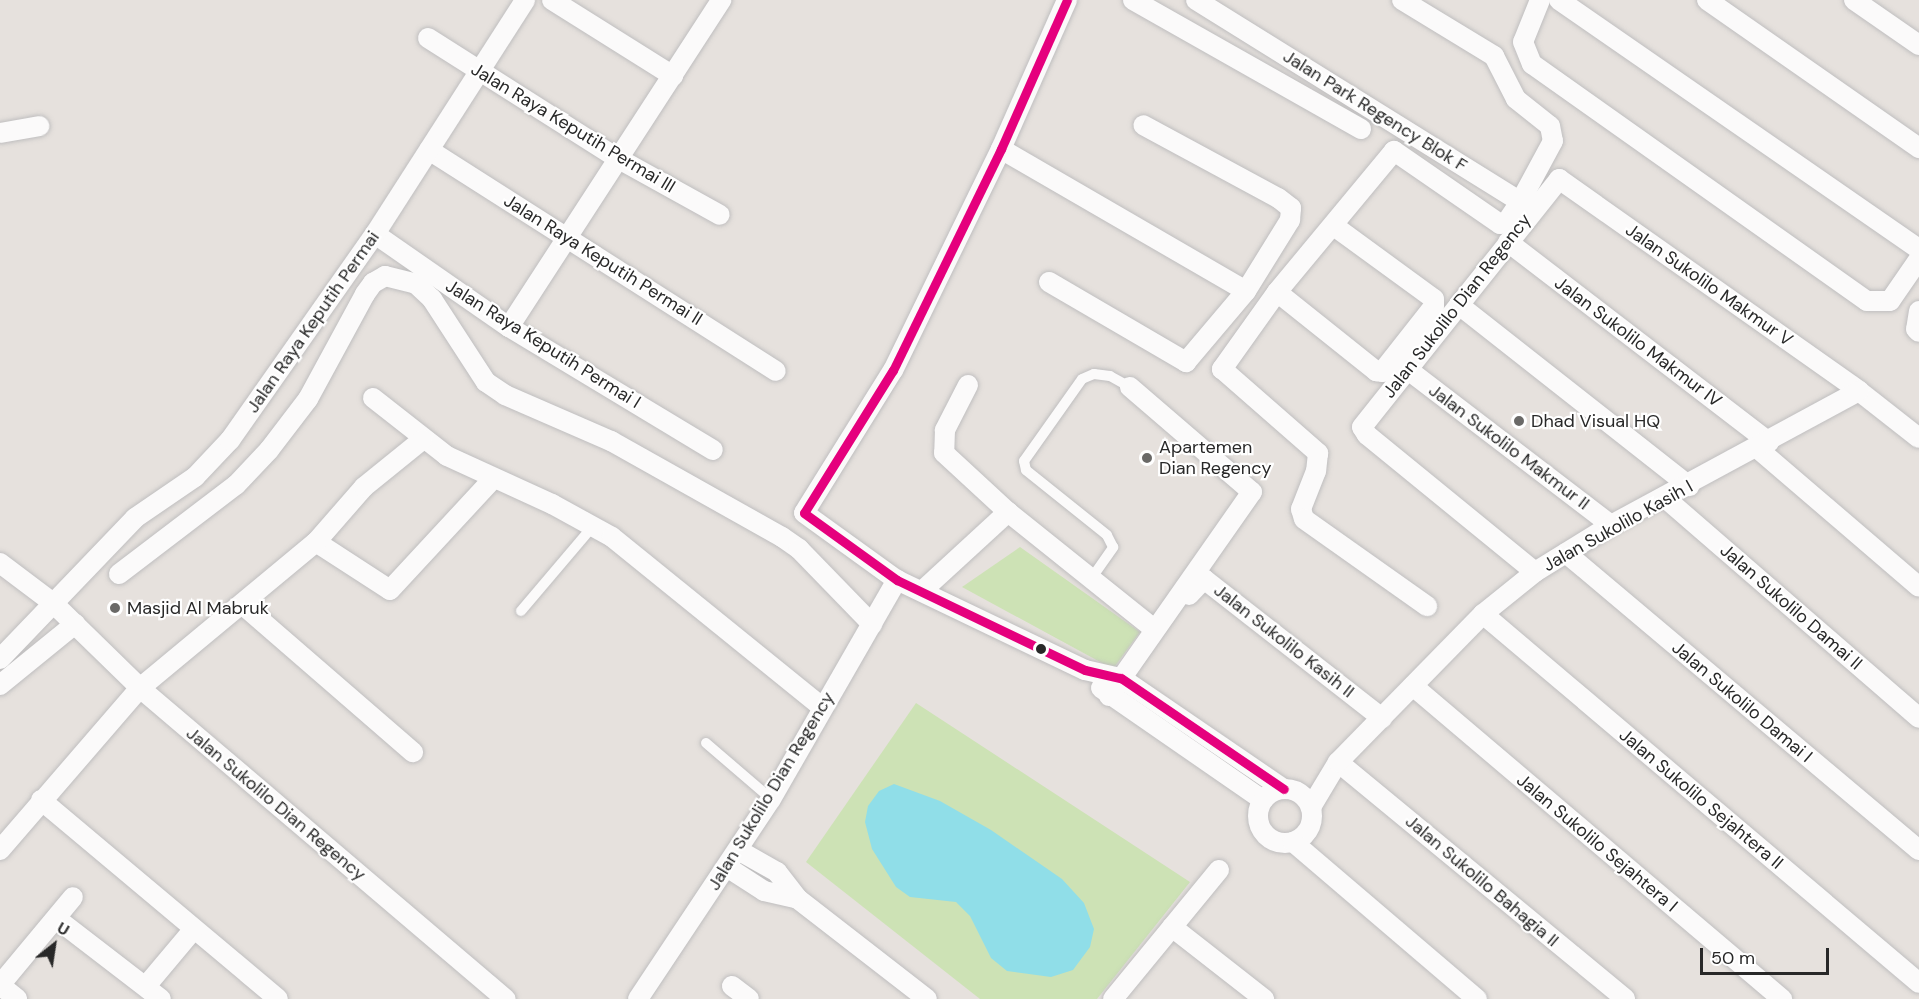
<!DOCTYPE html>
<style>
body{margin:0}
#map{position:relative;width:1919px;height:999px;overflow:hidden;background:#e6e1dd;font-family:"DM Sans",sans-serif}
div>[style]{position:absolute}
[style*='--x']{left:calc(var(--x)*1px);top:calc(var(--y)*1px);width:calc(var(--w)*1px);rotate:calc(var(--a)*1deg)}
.green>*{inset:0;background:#cde2b5}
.water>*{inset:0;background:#90dee8}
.roads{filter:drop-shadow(0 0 2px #bfbebf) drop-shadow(0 0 2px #bfbebf)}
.service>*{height:10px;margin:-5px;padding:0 5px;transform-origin:5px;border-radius:5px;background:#fbfafa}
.minor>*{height:20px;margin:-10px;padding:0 10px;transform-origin:10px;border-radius:10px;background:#fbfafa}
.minor>.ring{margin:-10px;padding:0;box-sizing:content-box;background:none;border:20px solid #fbfafa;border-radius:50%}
.bus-1>*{height:9px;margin:-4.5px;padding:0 4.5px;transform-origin:4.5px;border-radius:4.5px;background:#e5007d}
.dots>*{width:16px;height:16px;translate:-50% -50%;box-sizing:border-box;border:3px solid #fff;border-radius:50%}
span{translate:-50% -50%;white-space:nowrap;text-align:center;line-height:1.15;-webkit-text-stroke:4.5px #fff;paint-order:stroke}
.street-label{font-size:18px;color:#282828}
.poi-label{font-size:18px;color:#282828}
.left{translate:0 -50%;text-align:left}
.north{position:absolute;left:24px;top:915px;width:60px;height:60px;-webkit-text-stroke:4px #fff;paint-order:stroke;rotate:30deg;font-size:16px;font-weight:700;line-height:24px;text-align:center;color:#282828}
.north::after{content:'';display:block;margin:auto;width:21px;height:27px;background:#282828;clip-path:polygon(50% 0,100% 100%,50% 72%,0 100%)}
.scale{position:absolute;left:1700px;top:948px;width:129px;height:27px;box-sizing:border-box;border:3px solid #282828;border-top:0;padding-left:8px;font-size:18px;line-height:21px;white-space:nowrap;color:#282828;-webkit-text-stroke:4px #fff;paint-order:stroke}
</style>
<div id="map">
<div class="green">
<div style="clip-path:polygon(1020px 547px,1140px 632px,1113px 669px,962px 587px)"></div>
<div style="clip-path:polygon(916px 703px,1190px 882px,1097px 999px,980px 999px,806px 862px)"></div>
</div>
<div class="water">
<div style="clip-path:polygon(894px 784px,940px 801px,991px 830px,1062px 879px,1084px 903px,1094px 929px,1090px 947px,1073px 970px,1051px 977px,1007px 971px,991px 958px,970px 916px,956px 902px,910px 897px,896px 887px,872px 849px,865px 822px,868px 806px,879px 791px)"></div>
</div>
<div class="roads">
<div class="service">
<div style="--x:1091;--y:579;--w:39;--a:-55"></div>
<div style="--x:1113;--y:547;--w:13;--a:-117"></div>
<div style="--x:1107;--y:535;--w:104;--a:-141.3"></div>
<div style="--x:1026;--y:470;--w:9;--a:-103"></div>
<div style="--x:1024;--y:461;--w:100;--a:-54.7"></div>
<div style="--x:1082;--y:379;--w:13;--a:-23"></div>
<div style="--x:1094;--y:374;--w:16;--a:7"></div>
<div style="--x:1110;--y:376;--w:23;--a:29"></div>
<div style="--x:521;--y:611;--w:113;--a:-49.7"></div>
<div style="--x:706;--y:743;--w:86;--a:40.7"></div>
</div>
<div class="minor">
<div style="--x:552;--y:0;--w:143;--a:32.1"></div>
<div style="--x:1067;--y:0;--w:163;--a:113.9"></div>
<div style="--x:1001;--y:149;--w:246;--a:116"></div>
<div style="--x:893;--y:370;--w:168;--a:121.9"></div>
<div style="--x:804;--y:513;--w:115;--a:35.8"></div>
<div style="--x:897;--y:580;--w:208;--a:25.6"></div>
<div style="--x:1085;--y:670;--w:37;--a:13"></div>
<div style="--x:1121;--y:678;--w:197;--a:34.3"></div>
<div style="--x:1133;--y:0;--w:262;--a:29.5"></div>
<div style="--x:1196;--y:0;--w:382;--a:31.9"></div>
<div style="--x:1520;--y:202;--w:25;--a:124"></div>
<div style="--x:1506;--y:223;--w:6;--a:171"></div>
<div style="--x:1500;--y:224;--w:129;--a:-145.4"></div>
<div style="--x:1394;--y:151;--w:183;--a:129.7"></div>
<div style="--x:1277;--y:292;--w:95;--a:125.5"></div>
<div style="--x:1222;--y:369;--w:128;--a:41.2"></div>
<div style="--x:1318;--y:453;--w:18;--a:96"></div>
<div style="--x:1316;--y:471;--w:41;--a:111.5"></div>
<div style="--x:1301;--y:509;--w:10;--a:73"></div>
<div style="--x:1304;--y:519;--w:151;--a:35.3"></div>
<div style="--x:1402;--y:0;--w:108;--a:31.3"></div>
<div style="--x:1494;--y:56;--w:48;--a:62.9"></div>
<div style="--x:1516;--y:99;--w:43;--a:38.5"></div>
<div style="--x:1550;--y:126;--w:15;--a:79"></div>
<div style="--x:1553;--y:141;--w:69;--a:118.4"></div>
<div style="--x:1540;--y:0;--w:45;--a:112"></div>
<div style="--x:1523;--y:42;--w:24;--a:68"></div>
<div style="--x:1532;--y:64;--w:410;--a:35.3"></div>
<div style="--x:1867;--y:301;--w:23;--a:0"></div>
<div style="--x:1890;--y:301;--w:51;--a:-55.4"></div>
<div style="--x:1559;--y:0;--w:438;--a:34.7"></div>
<div style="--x:1707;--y:0;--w:259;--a:34.9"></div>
<div style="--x:1854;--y:0;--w:79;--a:34.7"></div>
<div style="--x:428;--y:38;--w:226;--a:32.4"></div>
<div style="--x:619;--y:159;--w:115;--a:29"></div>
<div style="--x:0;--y:133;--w:40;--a:-10"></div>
<div style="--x:1001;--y:149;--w:283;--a:30.1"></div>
<div style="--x:429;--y:150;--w:411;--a:32.5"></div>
<div style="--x:375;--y:234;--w:163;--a:34.8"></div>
<div style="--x:509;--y:327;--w:238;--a:31.1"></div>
<div style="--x:1508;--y:242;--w:329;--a:37.5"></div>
<div style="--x:1049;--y:282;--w:159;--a:30.3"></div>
<div style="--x:1186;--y:362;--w:93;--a:-49.8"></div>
<div style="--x:1246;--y:291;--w:84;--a:-58.2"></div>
<div style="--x:1290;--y:220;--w:12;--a:-85"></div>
<div style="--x:1291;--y:208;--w:16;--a:-142"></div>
<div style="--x:1278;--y:198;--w:153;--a:-151.6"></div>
<div style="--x:1277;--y:292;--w:127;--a:38.6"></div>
<div style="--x:1376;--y:371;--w:6;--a:9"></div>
<div style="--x:1382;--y:372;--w:84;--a:-51.8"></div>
<div style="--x:1434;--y:306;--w:7;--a:-90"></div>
<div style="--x:1434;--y:299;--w:124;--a:-143.9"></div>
<div style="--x:1459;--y:305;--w:293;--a:38.2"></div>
<div style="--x:1919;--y:311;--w:18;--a:99"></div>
<div style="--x:1916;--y:329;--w:4;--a:45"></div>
<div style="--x:509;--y:327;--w:390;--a:-57"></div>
<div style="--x:1407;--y:369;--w:257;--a:37.4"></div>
<div style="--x:968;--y:385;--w:51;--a:117.1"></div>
<div style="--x:945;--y:430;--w:23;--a:92"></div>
<div style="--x:944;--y:453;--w:87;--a:42.7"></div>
<div style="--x:373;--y:398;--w:94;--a:38.1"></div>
<div style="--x:447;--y:456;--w:115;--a:24.6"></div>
<div style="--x:552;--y:504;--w:68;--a:28.8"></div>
<div style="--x:612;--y:537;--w:270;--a:39"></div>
<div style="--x:1757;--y:448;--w:213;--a:40.6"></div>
<div style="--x:1664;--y:497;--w:337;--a:40.9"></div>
<div style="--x:316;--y:542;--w:88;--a:33"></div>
<div style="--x:390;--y:590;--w:150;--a:-47.2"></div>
<div style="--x:1566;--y:553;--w:461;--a:40.1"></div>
<div style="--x:0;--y:563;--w:66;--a:37"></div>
<div style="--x:53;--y:603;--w:122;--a:44.3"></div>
<div style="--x:140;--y:688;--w:480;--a:40.4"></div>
<div style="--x:1535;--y:572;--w:217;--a:-140.8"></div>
<div style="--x:1367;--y:435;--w:9;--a:-122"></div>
<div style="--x:1362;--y:427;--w:317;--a:-51.5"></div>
<div style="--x:1559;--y:179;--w:367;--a:35.2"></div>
<div style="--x:1859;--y:391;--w:76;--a:38.1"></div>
<div style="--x:119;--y:574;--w:147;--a:-37.3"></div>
<div style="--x:236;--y:485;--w:48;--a:-46.7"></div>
<div style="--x:269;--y:450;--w:64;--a:-52.6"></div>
<div style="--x:308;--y:399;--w:119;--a:-61.5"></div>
<div style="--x:365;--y:294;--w:14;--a:-54"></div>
<div style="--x:373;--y:283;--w:14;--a:-30"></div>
<div style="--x:385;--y:276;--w:32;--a:14"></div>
<div style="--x:416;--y:284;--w:22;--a:43"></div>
<div style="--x:432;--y:299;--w:99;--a:57"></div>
<div style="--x:486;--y:382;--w:23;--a:34"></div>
<div style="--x:505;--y:395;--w:116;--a:23.5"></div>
<div style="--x:611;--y:441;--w:196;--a:29.3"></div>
<div style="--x:782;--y:537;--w:21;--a:35"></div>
<div style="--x:799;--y:549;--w:105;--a:45.8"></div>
<div style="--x:922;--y:591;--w:117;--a:-42.6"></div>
<div style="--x:1008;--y:512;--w:186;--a:38.7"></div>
<div style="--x:1189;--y:595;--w:22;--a:-47"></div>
<div style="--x:1204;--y:579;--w:226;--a:38"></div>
<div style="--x:243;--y:605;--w:225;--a:40.9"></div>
<div style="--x:1483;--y:614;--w:571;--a:40.24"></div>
<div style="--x:0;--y:659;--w:195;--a:-46.2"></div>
<div style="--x:135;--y:518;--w:73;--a:-34.3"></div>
<div style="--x:195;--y:477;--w:51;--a:-46.6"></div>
<div style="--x:230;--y:440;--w:252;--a:-54.9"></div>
<div style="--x:375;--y:234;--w:278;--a:-57.3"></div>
<div style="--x:0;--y:685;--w:97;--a:-39.1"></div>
<div style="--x:1413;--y:686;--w:484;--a:40.3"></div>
<div style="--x:1101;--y:688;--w:197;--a:34.7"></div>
<div style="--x:1109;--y:696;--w:249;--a:-55"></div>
<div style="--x:1252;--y:492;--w:161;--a:-139.3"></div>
<div style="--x:1338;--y:762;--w:372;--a:39.5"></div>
<div class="ring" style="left:1258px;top:789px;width:34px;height:34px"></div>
<div style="--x:41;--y:800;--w:309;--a:40"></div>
<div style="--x:1311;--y:807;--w:52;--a:-59"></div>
<div style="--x:1338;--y:762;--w:207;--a:-45.6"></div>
<div style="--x:1483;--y:614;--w:67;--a:-38.9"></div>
<div style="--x:1535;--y:572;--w:89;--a:-31.7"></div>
<div style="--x:1611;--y:525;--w:282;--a:-28.4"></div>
<div style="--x:1293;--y:842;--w:242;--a:40.5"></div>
<div style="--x:0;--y:850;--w:214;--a:-49.2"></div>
<div style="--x:140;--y:688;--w:229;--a:-39.7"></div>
<div style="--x:316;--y:542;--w:73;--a:-48.9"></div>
<div style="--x:364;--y:487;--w:75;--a:-39"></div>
<div style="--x:738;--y:850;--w:45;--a:29.4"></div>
<div style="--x:777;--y:872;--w:34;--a:52"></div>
<div style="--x:798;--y:899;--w:163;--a:37.8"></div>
<div style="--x:727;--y:867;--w:44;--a:33"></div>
<div style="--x:764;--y:891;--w:35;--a:13"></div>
<div style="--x:57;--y:919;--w:131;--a:37.6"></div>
<div style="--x:1172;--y:927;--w:117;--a:38"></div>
<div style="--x:0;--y:985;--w:114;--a:-50.3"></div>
<div style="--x:0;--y:985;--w:22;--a:39"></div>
<div style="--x:146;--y:986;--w:73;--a:-50"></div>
<div style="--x:732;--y:986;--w:21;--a:37"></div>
<div style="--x:638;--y:999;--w:240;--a:-56.4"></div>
<div style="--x:771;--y:799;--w:253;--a:-60.1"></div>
<div style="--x:1113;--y:999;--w:167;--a:-50.6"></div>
</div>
</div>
<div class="bus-1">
<div style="--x:1067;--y:0;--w:163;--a:113.9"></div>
<div style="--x:1001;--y:149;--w:246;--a:116"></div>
<div style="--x:893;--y:370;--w:168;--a:121.9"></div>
<div style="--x:804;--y:513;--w:115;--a:35.8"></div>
<div style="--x:897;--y:580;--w:208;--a:25.6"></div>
<div style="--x:1085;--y:670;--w:37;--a:13"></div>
<div style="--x:1121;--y:678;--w:197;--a:34.3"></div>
</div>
<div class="dots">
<div style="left:1519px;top:421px;background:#6a6967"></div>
<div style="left:1147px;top:458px;background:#6a6967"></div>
<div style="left:115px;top:608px;background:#6a6967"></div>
<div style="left:1041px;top:649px;background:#282828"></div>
</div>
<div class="street-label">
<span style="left:1375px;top:111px;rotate:32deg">Jalan Park Regency Blok F</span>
<span style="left:573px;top:128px;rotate:31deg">Jalan Raya Keputih Permai III</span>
<span style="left:603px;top:260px;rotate:32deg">Jalan Raya Keputih Permai II</span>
<span style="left:1709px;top:285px;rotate:35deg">Jalan Sukolilo Makmur V</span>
<span style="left:1457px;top:306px;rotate:-52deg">Jalan Sukolilo Dian Regency</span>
<span style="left:313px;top:322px;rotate:-55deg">Jalan Raya Keputih Permai</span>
<span style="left:1638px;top:342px;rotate:37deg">Jalan Sukolilo Makmur IV</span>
<span style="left:543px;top:344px;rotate:32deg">Jalan Raya Keputih Permai I</span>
<span style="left:1509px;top:447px;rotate:37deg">Jalan Sukolilo Makmur II</span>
<span style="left:1618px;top:526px;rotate:-29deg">Jalan Sukolilo Kasih I</span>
<span style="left:1791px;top:607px;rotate:41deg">Jalan Sukolilo Damai II</span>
<span style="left:1284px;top:641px;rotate:38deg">Jalan Sukolilo Kasih II</span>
<span style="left:1742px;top:702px;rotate:40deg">Jalan Sukolilo Damai I</span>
<span style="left:771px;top:791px;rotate:-59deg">Jalan Sukolilo Dian Regency</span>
<span style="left:1701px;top:799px;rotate:40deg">Jalan Sukolilo Sejahtera II</span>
<span style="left:276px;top:804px;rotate:40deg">Jalan Sukolilo Dian Regency</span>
<span style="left:1597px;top:843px;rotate:40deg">Jalan Sukolilo Sejahtera I</span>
<span style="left:1482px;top:881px;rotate:40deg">Jalan Sukolilo Bahagia II</span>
</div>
<div class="poi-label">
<span class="left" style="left:1531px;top:421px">Dhad Visual HQ</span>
<span class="left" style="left:1159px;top:458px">Apartemen<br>Dian Regency</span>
<span class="left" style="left:127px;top:608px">Masjid Al Mabruk</span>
</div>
<div class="north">U</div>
<div class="scale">50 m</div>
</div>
